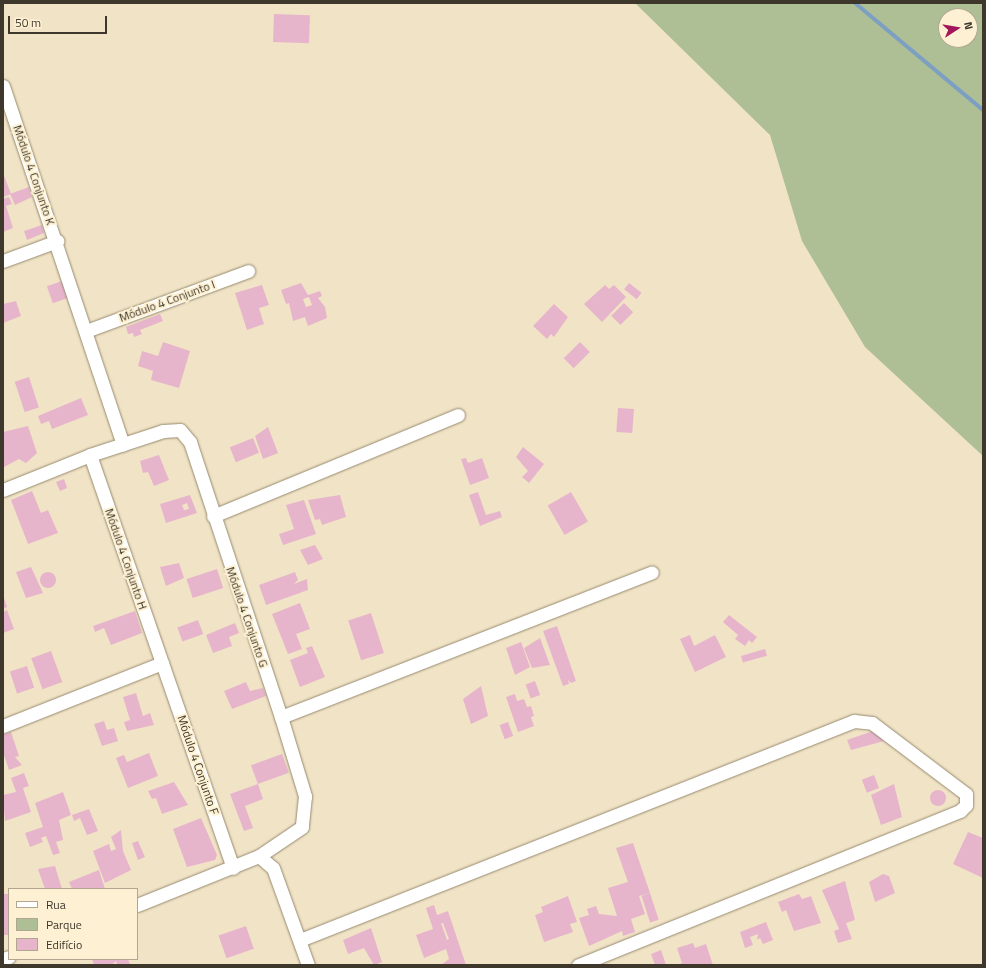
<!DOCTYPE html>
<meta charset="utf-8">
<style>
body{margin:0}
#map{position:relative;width:986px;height:968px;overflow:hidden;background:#f1e3c6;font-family:"Titillium Web",sans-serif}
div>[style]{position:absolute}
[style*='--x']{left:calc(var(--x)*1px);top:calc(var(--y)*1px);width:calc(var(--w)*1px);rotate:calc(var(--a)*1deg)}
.green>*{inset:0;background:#afbf95}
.stream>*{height:4px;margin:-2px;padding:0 2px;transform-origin:2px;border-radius:2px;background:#7da0c2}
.building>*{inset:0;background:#e7b5cb;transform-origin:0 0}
.round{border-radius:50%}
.roads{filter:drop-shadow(0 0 1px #968a6f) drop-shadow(0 0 1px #968a6f)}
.minor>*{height:13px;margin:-6.5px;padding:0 6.5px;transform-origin:6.5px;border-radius:6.5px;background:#fff}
span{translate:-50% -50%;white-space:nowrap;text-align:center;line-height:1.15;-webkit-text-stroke:4px #fef1d3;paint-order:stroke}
.street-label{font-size:12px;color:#3d372c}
.frame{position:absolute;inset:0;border:4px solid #3d372c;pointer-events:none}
.legend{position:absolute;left:8px;top:888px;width:130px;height:72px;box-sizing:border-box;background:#fef1d3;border:1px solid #b1a790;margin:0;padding:5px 7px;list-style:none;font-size:12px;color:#3d372c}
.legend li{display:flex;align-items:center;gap:8px;height:20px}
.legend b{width:20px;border:1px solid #b1a790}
.north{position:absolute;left:938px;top:8px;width:40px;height:40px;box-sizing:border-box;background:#fef1d3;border:1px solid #b1a790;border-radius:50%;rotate:78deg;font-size:11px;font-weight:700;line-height:16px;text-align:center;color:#3d372c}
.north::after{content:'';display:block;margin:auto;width:14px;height:18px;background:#a2145b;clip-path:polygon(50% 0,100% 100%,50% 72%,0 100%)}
.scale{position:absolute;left:8px;top:16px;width:99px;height:18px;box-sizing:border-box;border:2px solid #3d372c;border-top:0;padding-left:5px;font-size:12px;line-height:14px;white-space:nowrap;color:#3d372c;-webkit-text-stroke:3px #fef1d3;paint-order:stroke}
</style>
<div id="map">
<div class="green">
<div style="clip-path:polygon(evenodd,635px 3px,983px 3px,983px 456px,865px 347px,802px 241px,770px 135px,635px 3px,946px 16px,970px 16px,970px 40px,946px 40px,946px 16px)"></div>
</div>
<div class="stream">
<div style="--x:855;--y:3;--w:167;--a:39.9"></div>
</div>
<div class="building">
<div style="left:274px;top:14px;width:36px;height:28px;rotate:2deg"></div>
<div style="clip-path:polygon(3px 173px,11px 194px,3px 197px)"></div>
<div style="clip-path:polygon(29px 187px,32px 197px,15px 205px,10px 194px)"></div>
<div style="clip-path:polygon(9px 197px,12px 204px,6px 206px,13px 228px,3px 232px,3px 199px)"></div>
<div style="clip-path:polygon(42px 225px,44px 233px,27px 240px,24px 231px)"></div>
<div style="left:62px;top:281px;width:18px;height:16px;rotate:71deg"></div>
<div style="clip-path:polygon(evenodd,301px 283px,308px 295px,320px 291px,322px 296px,318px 298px,325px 307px,327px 318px,308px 326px,305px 317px,293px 321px,289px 303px,286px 304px,281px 290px,301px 283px,309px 297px,312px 305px,306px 307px,303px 299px,309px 297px)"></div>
<div style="left:629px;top:283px;width:16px;height:8px;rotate:38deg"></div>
<div style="clip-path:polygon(262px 285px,269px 305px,259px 308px,264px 324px,247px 330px,235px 293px)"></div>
<div style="clip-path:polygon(605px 285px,609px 289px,614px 285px,626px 297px,602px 322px,584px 304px)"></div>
<div style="clip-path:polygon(16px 301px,21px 316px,3px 323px,3px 304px)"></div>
<div style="left:624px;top:303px;width:13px;height:18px;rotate:45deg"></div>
<div style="clip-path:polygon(554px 304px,568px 317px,554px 337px,551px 334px,547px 339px,533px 326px)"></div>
<div style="clip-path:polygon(160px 314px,163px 321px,140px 330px,142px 334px,134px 337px,133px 333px,128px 334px,126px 327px)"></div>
<div style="clip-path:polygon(163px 342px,190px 351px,179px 388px,151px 380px,153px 371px,138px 366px,142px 351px,158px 356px)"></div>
<div style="left:580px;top:342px;width:14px;height:23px;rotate:45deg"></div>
<div style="left:29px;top:377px;width:32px;height:15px;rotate:72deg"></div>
<div style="clip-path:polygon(81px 398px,88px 415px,52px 429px,49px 421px,41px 424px,38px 416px)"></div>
<div style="left:618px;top:408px;width:16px;height:24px;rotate:4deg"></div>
<div style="clip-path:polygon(28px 426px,37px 453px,26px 463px,19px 459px,4px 467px,3px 432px)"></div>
<div style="clip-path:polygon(268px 427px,278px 453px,263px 459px,255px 436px)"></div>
<div style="left:253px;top:438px;width:16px;height:25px;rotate:68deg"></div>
<div style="clip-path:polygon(523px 447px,544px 464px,529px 483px,522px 477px,528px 471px,516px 457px)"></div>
<div style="clip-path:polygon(159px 455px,169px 480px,154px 486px,148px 472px,143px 473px,140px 461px)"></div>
<div style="clip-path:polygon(466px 458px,468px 463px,482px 458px,489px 478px,470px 485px,461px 459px)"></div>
<div style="clip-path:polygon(64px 479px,67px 488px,60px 491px,56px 482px)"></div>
<div style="clip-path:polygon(32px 491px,41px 513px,48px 510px,58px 533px,28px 544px,11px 500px)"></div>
<div style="clip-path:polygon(478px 492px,486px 515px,500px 511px,502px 517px,480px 526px,469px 495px)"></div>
<div style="left:571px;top:492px;width:34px;height:27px;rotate:60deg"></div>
<div style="clip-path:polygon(evenodd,190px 495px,197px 513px,166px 523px,160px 504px,190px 495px,187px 503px,189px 509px,184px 510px,182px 505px,187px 503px)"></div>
<div style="clip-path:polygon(340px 495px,346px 517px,322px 525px,320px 519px,315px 520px,308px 500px)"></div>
<div style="clip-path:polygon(304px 500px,316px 534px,283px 545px,279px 534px,294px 529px,286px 505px)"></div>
<div style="clip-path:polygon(315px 545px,323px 559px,308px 565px,300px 550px)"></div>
<div style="clip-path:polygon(179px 563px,184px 578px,166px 586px,160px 567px)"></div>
<div style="clip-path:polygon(31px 567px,43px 593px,26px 598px,16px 572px)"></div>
<div style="left:217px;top:569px;width:20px;height:32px;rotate:72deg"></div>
<div class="round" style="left:40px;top:572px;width:16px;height:16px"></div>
<div style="clip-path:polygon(295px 572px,298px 580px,294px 584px,307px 579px,308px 590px,266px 605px,259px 585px)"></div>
<div style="clip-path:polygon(3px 595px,7px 607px,3px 609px)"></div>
<div style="clip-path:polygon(300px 603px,310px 629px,296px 634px,302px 649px,288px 654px,272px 614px)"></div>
<div style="clip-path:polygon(7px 610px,14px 629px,3px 633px,3px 612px)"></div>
<div style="clip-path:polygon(135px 611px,142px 633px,111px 645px,104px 628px,95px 632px,93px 626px)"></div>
<div style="left:371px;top:613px;width:42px;height:24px;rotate:72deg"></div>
<div style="clip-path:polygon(729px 615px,757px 637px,752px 643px,749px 640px,745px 646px,735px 639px,738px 635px,723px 622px)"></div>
<div style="left:198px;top:620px;width:15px;height:22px;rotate:70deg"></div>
<div style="clip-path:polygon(235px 623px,239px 633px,229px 637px,232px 646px,213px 653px,206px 635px)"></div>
<div style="clip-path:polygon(557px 626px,576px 681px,571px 683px,568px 680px,569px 684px,563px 686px,543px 631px)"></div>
<div style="clip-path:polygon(690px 635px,694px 646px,715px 635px,726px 657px,695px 672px,680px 639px)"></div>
<div style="clip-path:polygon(540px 638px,550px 665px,532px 668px,524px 648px)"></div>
<div style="clip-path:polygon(521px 642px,530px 667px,515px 675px,506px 648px)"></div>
<div style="clip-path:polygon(312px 646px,325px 677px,300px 687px,290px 660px,308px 653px,306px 648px)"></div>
<div style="left:765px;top:649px;width:7px;height:25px;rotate:74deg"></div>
<div style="left:51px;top:651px;width:33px;height:21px;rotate:70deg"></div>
<div style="left:27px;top:666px;width:23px;height:18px;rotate:72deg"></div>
<div style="left:535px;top:681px;width:15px;height:10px;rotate:70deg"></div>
<div style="clip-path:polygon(246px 682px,250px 691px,263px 688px,266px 696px,232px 709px,224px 691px)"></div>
<div style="clip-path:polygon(481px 686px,488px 716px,471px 724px,463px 699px)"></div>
<div style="clip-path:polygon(136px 693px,143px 716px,150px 713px,154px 725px,127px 731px,124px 722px,130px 720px,123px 697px)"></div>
<div style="clip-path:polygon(515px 694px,517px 701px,524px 699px,527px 707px,531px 706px,534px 716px,531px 717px,534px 726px,518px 732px,506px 697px)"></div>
<div style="clip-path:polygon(104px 721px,107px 730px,114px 728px,118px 741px,102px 746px,94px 724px)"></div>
<div style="left:508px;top:722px;width:15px;height:9px;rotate:70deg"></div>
<div style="clip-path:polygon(873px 731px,884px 741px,851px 750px,847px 740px)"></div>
<div style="clip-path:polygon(11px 732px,19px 756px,15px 757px,22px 765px,9px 770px,3px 752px,3px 735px)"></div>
<div style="clip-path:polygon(149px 753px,158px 776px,128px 788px,116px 758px,124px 755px,127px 762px)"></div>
<div style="left:282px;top:754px;width:20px;height:33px;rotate:70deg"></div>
<div style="clip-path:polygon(24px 773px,29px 786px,23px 788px,31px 812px,5px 821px,3px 795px,16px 792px,11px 778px)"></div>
<div style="left:874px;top:775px;width:14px;height:13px;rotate:69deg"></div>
<div style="clip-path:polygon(174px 782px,188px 805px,162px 814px,156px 798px,152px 799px,148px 791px)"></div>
<div style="clip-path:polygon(258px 784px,263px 799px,245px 806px,253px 828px,244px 831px,230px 794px)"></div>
<div style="clip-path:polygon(894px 784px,902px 817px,881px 825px,871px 795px)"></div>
<div class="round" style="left:930px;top:790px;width:16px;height:16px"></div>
<div style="clip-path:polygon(63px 792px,71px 815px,59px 820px,63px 840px,56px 842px,60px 853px,53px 855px,46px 836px,41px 838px,43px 842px,30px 847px,25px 833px,43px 827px,35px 803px)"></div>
<div style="clip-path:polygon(89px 809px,98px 831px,87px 835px,80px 818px,74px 821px,72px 815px)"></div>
<div style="clip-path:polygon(201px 818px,217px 855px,215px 860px,187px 867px,173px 829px)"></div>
<div style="clip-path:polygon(121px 830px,123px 851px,131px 870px,105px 883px,93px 851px,109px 844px,111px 851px,116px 849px,111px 837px)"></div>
<div style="clip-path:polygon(968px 832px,983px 838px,983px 878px,953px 864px)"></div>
<div style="clip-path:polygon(138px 841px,145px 857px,138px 860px,132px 843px)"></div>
<div style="clip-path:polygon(633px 843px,650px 893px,639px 896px,645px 914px,631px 919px,635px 932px,623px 936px,622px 931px,589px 946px,579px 918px,589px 915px,587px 909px,596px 906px,599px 914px,617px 916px,608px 888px,628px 882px,616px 848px)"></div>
<div style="clip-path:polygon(55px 866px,62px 889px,45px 889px,38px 869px)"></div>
<div style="clip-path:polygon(99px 870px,105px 889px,72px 889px,69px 882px)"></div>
<div style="clip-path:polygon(883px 874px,889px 876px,895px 893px,875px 902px,869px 882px)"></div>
<div style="clip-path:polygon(845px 881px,855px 920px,846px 923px,852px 939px,838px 943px,834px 931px,839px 929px,822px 890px)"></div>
<div style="left:650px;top:893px;width:28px;height:9px;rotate:72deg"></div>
<div style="left:9px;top:894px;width:41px;height:6px;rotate:90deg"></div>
<div style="clip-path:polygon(799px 894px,802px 899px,811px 896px,821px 923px,794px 931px,786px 910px,782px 912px,778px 902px)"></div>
<div style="clip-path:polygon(568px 896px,577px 922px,570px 924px,573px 932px,544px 942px,535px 915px,543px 912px,541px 907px)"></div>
<div style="clip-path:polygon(evenodd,434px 905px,437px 915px,448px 911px,466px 965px,441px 965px,449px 959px,446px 949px,424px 958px,416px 935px,433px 929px,426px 908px,434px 905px,441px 923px,443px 923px,449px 939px,447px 940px,441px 923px)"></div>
<div style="clip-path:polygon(766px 922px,773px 940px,763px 944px,760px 938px,757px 940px,758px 934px,750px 937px,753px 945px,745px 948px,740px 932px)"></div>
<div style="left:246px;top:926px;width:24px;height:29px;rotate:71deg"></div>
<div style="clip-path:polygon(371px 928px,382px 962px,374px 965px,364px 948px,348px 954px,343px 940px)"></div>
<div style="clip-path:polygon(693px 943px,695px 948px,706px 944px,713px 965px,678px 965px,682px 963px,677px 948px)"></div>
<div style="clip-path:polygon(661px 950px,666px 965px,655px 965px,651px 954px)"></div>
<div style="clip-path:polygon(92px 959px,128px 959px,130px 964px,117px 965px,116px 961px,112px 965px,94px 965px)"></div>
</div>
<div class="roads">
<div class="minor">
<div style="--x:3;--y:86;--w:378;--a:71.5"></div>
<div style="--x:3;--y:261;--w:58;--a:-20.3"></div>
<div style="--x:86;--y:331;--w:173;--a:-20.3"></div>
<div style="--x:90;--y:455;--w:437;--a:70.9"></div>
<div style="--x:3;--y:490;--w:94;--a:-21.9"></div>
<div style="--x:90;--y:455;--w:77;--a:-18.2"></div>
<div style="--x:163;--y:431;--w:17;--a:-3"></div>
<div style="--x:180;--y:430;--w:16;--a:50"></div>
<div style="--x:190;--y:442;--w:290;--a:71.7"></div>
<div style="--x:281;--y:717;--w:83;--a:73.1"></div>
<div style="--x:305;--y:796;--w:31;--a:96"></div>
<div style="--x:302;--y:827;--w:52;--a:146"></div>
<div style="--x:259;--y:856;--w:131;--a:158.1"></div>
<div style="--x:213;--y:516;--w:265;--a:-22.4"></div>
<div style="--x:281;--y:717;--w:398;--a:-21.3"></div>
<div style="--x:3;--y:726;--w:171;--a:-21.6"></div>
<div style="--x:259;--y:856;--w:18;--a:41"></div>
<div style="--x:273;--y:868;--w:103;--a:70.2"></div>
<div style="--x:300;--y:940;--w:596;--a:-21.57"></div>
<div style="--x:854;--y:721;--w:18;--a:6"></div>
<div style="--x:872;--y:723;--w:118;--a:37.1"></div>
<div style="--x:966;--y:794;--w:11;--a:90"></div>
<div style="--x:966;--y:805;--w:8;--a:135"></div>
<div style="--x:960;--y:811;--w:412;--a:158"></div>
<div style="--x:3;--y:959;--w:6;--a:-18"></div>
</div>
</div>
<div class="street-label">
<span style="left:34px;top:175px;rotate:71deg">Módulo 4 Conjunto K</span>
<span style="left:167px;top:301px;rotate:-20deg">Módulo 4 Conjunto I</span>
<span style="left:126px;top:559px;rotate:71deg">Módulo 4 Conjunto H</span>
<span style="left:247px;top:617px;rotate:71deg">Módulo 4 Conjunto G</span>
<span style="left:198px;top:765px;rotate:71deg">Módulo 4 Conjunto F</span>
</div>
<div class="frame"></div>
<ul class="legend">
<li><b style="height:5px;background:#fff"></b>Rua</li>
<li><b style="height:11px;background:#afbf95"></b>Parque</li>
<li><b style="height:11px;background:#e7b5cb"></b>Edifício</li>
</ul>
<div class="north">N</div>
<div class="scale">50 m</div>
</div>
